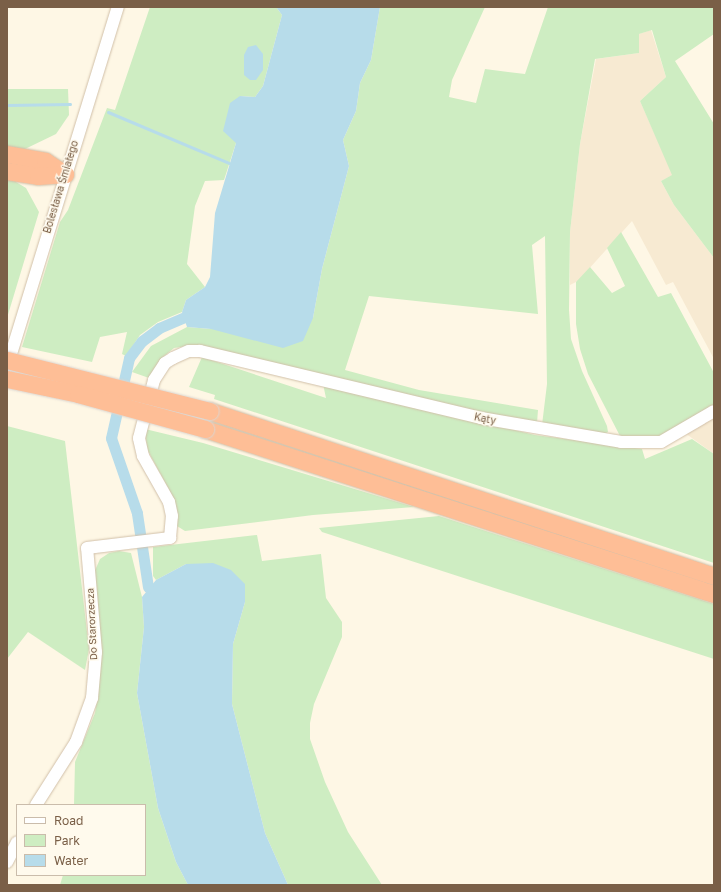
<!DOCTYPE html>
<meta charset="utf-8">
<style>
body{margin:0}
#map{position:relative;width:721px;height:892px;overflow:hidden;background:#fef7e5;font-family:"Golos Text",sans-serif}
div>[style]{position:absolute}
[style*='--x']{left:calc(var(--x)*1px);top:calc(var(--y)*1px);width:calc(var(--w)*1px);rotate:calc(var(--a)*1deg)}
.residential>*{inset:0;background:#f7ead2}
.green>*{inset:0;background:#ceedc2}
.water>*{inset:0;background:#b7dcea}
.stream>*{height:3px;margin:-1.5px;padding:0 1.5px;transform-origin:1.5px;border-radius:1.5px;background:#b7dcea}
.canal>*{height:11px;margin:-5.5px;padding:0 5.5px;transform-origin:5.5px;border-radius:5.5px;background:#b7dcea}
.roads{filter:drop-shadow(0 0 1px #d1c0a9) drop-shadow(0 0 1px #d1c0a9)}
.minor>*{height:12px;margin:-6px;padding:0 6px;transform-origin:6px;border-radius:6px;background:#fff}
.highway>*{height:17px;margin:-8.5px;padding:0 8.5px;transform-origin:8.5px;border-radius:8.5px;background:#febe96}
.bridges{filter:drop-shadow(0 0 1px #dcd5cf) drop-shadow(0 0 1px #dcd5cf)}
.highway-bridge>*{height:17px;margin:-8.5px;padding:0 8.5px;transform-origin:8.5px;border-radius:8.5px;background:#febe96}
span{translate:-50% -50%;white-space:nowrap;text-align:center;line-height:1.15;-webkit-text-stroke:3px #fffaed;paint-order:stroke}
.street-label{font-size:10px;color:#7a5f47}
.frame{position:absolute;inset:0;border:8px solid #7a5f47;pointer-events:none}
.legend{position:absolute;left:16px;top:804px;width:130px;height:72px;box-sizing:border-box;background:#fffaed;border:1px solid #cabcab;margin:0;padding:5px 7px;list-style:none;font-size:12px;color:#7a5f47}
.legend li{display:flex;align-items:center;gap:8px;height:20px}
.legend b{width:20px;border:1px solid #cabcab}
</style>
<div id="map">
<div class="residential">
<div style="clip-path:polygon(651px 30px,666px 77px,640px 101px,673px 175px,661px 181px,674px 205px,714px 258px,714px 359px,673px 282px,666px 285px,632px 221px,578px 281px,570px 285px,570px 232px,580px 144px,596px 59px,639px 53px,639px 34px)"></div>
<div style="clip-path:polygon(714px 415px,714px 454px,685px 433px)"></div>
</div>
<div class="green">
<div style="clip-path:polygon(150px 7px,276px 7px,282px 15px,263px 86px,255px 97px,240px 96px,236px 143px,224px 180px,205px 181px,195px 206px,187px 264px,205px 287px,186px 300px,182px 312px,158px 322px,140px 335px,126px 356px,122px 354px,127px 332px,100px 337px,92px 362px,22px 347px,60px 222px,68px 210px,107px 108px,115px 110px)"></div>
<div style="clip-path:polygon(380px 7px,485px 7px,452px 80px,449px 97px,476px 103px,485px 69px,525px 74px,548px 7px,714px 7px,714px 34px,675px 61px,714px 124px,714px 258px,674px 205px,661px 181px,672px 175px,640px 101px,666px 77px,652px 30px,639px 34px,639px 53px,595px 59px,580px 144px,570px 232px,569px 310px,571px 339px,582px 371px,607px 426px,608px 432px,602px 435px,542px 425px,547px 384px,545px 236px,532px 245px,538px 314px,369px 296px,345px 370px,419px 390px,538px 410px,537px 423px,473px 413px,194px 345px,174px 348px,163px 357px,149px 378px,132px 372px,151px 346px,187px 327px,211px 329px,313px 318px,322px 269px,349px 166px,343px 140px,356px 111px,360px 83px,371px 60px)"></div>
<div style="clip-path:polygon(7px 89px,68px 89px,69px 115px,56px 134px,25px 149px,7px 148px)"></div>
<div style="clip-path:polygon(7px 177px,16px 178px,16px 182px,26px 188px,39px 212px,7px 318px)"></div>
<div style="clip-path:polygon(621px 232px,658px 297px,671px 293px,714px 373px,714px 407px,665px 437px,620px 436px,588px 374px,580px 349px,576px 324px,576px 282px,590px 267px,612px 293px,625px 286px,607px 248px)"></div>
<div style="clip-path:polygon(202px 357px,326px 398px,323px 384px,535px 435px,642px 449px,645px 459px,692px 439px,714px 454px,714px 563px,214px 399px,215px 395px,189px 387px)"></div>
<div style="clip-path:polygon(7px 426px,65px 441px,89px 649px,85px 670px,28px 632px,7px 659px)"></div>
<div style="clip-path:polygon(145px 429px,203px 443px,414px 507px,313px 515px,185px 531px,177px 526px,175px 507px,168px 488px,147px 449px)"></div>
<div style="clip-path:polygon(439px 516px,714px 604px,714px 659px,322px 532px,319px 528px)"></div>
<div style="clip-path:polygon(257px 535px,262px 561px,321px 554px,326px 598px,342px 622px,342px 637px,314px 704px,310px 723px,310px 739px,325px 782px,348px 832px,382px 885px,288px 885px,265px 833px,232px 704px,233px 644px,245px 602px,186px 564px,156px 580px,153px 576px,153px 547px)"></div>
<div style="clip-path:polygon(119px 551px,131px 553px,142px 597px,144px 627px,137px 693px,158px 808px,176px 862px,188px 885px,60px 885px,63px 875px,145px 875px,145px 805px,74px 805px,75px 762px,95px 713px,99px 686px,93px 575px,100px 559px,109px 553px)"></div>
</div>
<div class="water">
<div style="clip-path:polygon(276px 7px,380px 7px,371px 60px,360px 83px,356px 111px,343px 140px,349px 166px,322px 269px,313px 318px,303px 341px,283px 348px,211px 329px,187px 327px,182px 312px,186px 300px,205px 287px,210px 277px,215px 213px,236px 143px,223px 131px,230px 103px,240px 96px,255px 97px,263px 86px,282px 15px)"></div>
<div style="clip-path:polygon(256px 45px,263px 54px,263px 70px,256px 80px,250px 80px,244px 75px,244px 55px,248px 47px)"></div>
<div style="clip-path:polygon(213px 563px,231px 570px,245px 584px,245px 602px,233px 644px,232px 704px,265px 833px,288px 885px,188px 885px,176px 862px,158px 808px,137px 693px,144px 627px,142px 597px,156px 580px,186px 564px)"></div>
</div>
<div class="stream">
<div style="--x:7;--y:105;--w:63;--a:-0.9"></div>
<div style="--x:108;--y:112;--w:131;--a:22.9"></div>
</div>
<div class="canal">
<div style="--x:148;--y:587;--w:75;--a:-98.5"></div>
<div style="--x:137;--y:513;--w:79;--a:-109.1"></div>
<div style="--x:111;--y:438;--w:82;--a:-77.3"></div>
<div style="--x:129;--y:358;--w:21;--a:-53"></div>
<div style="--x:142;--y:341;--w:21;--a:-37"></div>
<div style="--x:159;--y:328;--w:28;--a:-23"></div>
</div>
<div class="roads">
<div class="minor">
<div style="--x:7;--y:367;--w:377;--a:-72.9"></div>
<div style="--x:36;--y:805;--w:75;--a:-57.6"></div>
<div style="--x:76;--y:742;--w:47;--a:-70"></div>
<div style="--x:92;--y:698;--w:46;--a:-85"></div>
<div style="--x:96;--y:652;--w:104;--a:-94.9"></div>
<div style="--x:87;--y:548;--w:84;--a:-6.9"></div>
<div style="--x:170;--y:538;--w:22;--a:-85"></div>
<div style="--x:172;--y:516;--w:14;--a:-102"></div>
<div style="--x:169;--y:502;--w:53;--a:-119.5"></div>
<div style="--x:143;--y:456;--w:18;--a:-103"></div>
<div style="--x:139;--y:438;--w:60;--a:-75.5"></div>
<div style="--x:154;--y:380;--w:20;--a:-57"></div>
<div style="--x:165;--y:363;--w:9;--a:-32"></div>
<div style="--x:173;--y:358;--w:17;--a:-24"></div>
<div style="--x:189;--y:351;--w:11;--a:0"></div>
<div style="--x:200;--y:351;--w:289;--a:13.4"></div>
<div style="--x:481;--y:418;--w:142;--a:9.7"></div>
<div style="--x:621;--y:442;--w:40;--a:0"></div>
<div style="--x:661;--y:442;--w:61;--a:-30.3"></div>
<div style="--x:7;--y:862;--w:22;--a:-63"></div>
</div>
<div class="highway">
<div style="--x:7;--y:154;--w:39;--a:10"></div>
<div style="--x:45;--y:161;--w:24;--a:33"></div>
<div style="--x:7;--y:171;--w:31;--a:9"></div>
<div style="--x:38;--y:176;--w:27;--a:-4"></div>
<div style="--x:210;--y:411;--w:530;--a:18.13"></div>
<div style="--x:205;--y:429;--w:535;--a:17.96"></div>
</div>
</div>
<div class="bridges">
<div class="highway-bridge">
<div style="--x:7;--y:360;--w:209;--a:14.1"></div>
<div style="--x:7;--y:379;--w:73;--a:11.9"></div>
<div style="--x:78;--y:394;--w:132;--a:15.4"></div>
</div>
</div>
<div class="street-label">
<span style="left:61px;top:187px;rotate:-73deg">Bolesława Śmiałego</span>
<span style="left:485px;top:419px;rotate:11deg">Kąty</span>
<span style="left:92px;top:624px;rotate:-93deg">Do Starorzecza</span>
</div>
<div class="frame"></div>
<ul class="legend">
<li><b style="height:5px;background:#fff"></b>Road</li>
<li><b style="height:11px;background:#ceedc2"></b>Park</li>
<li><b style="height:11px;background:#b7dcea"></b>Water</li>
</ul>
</div>
